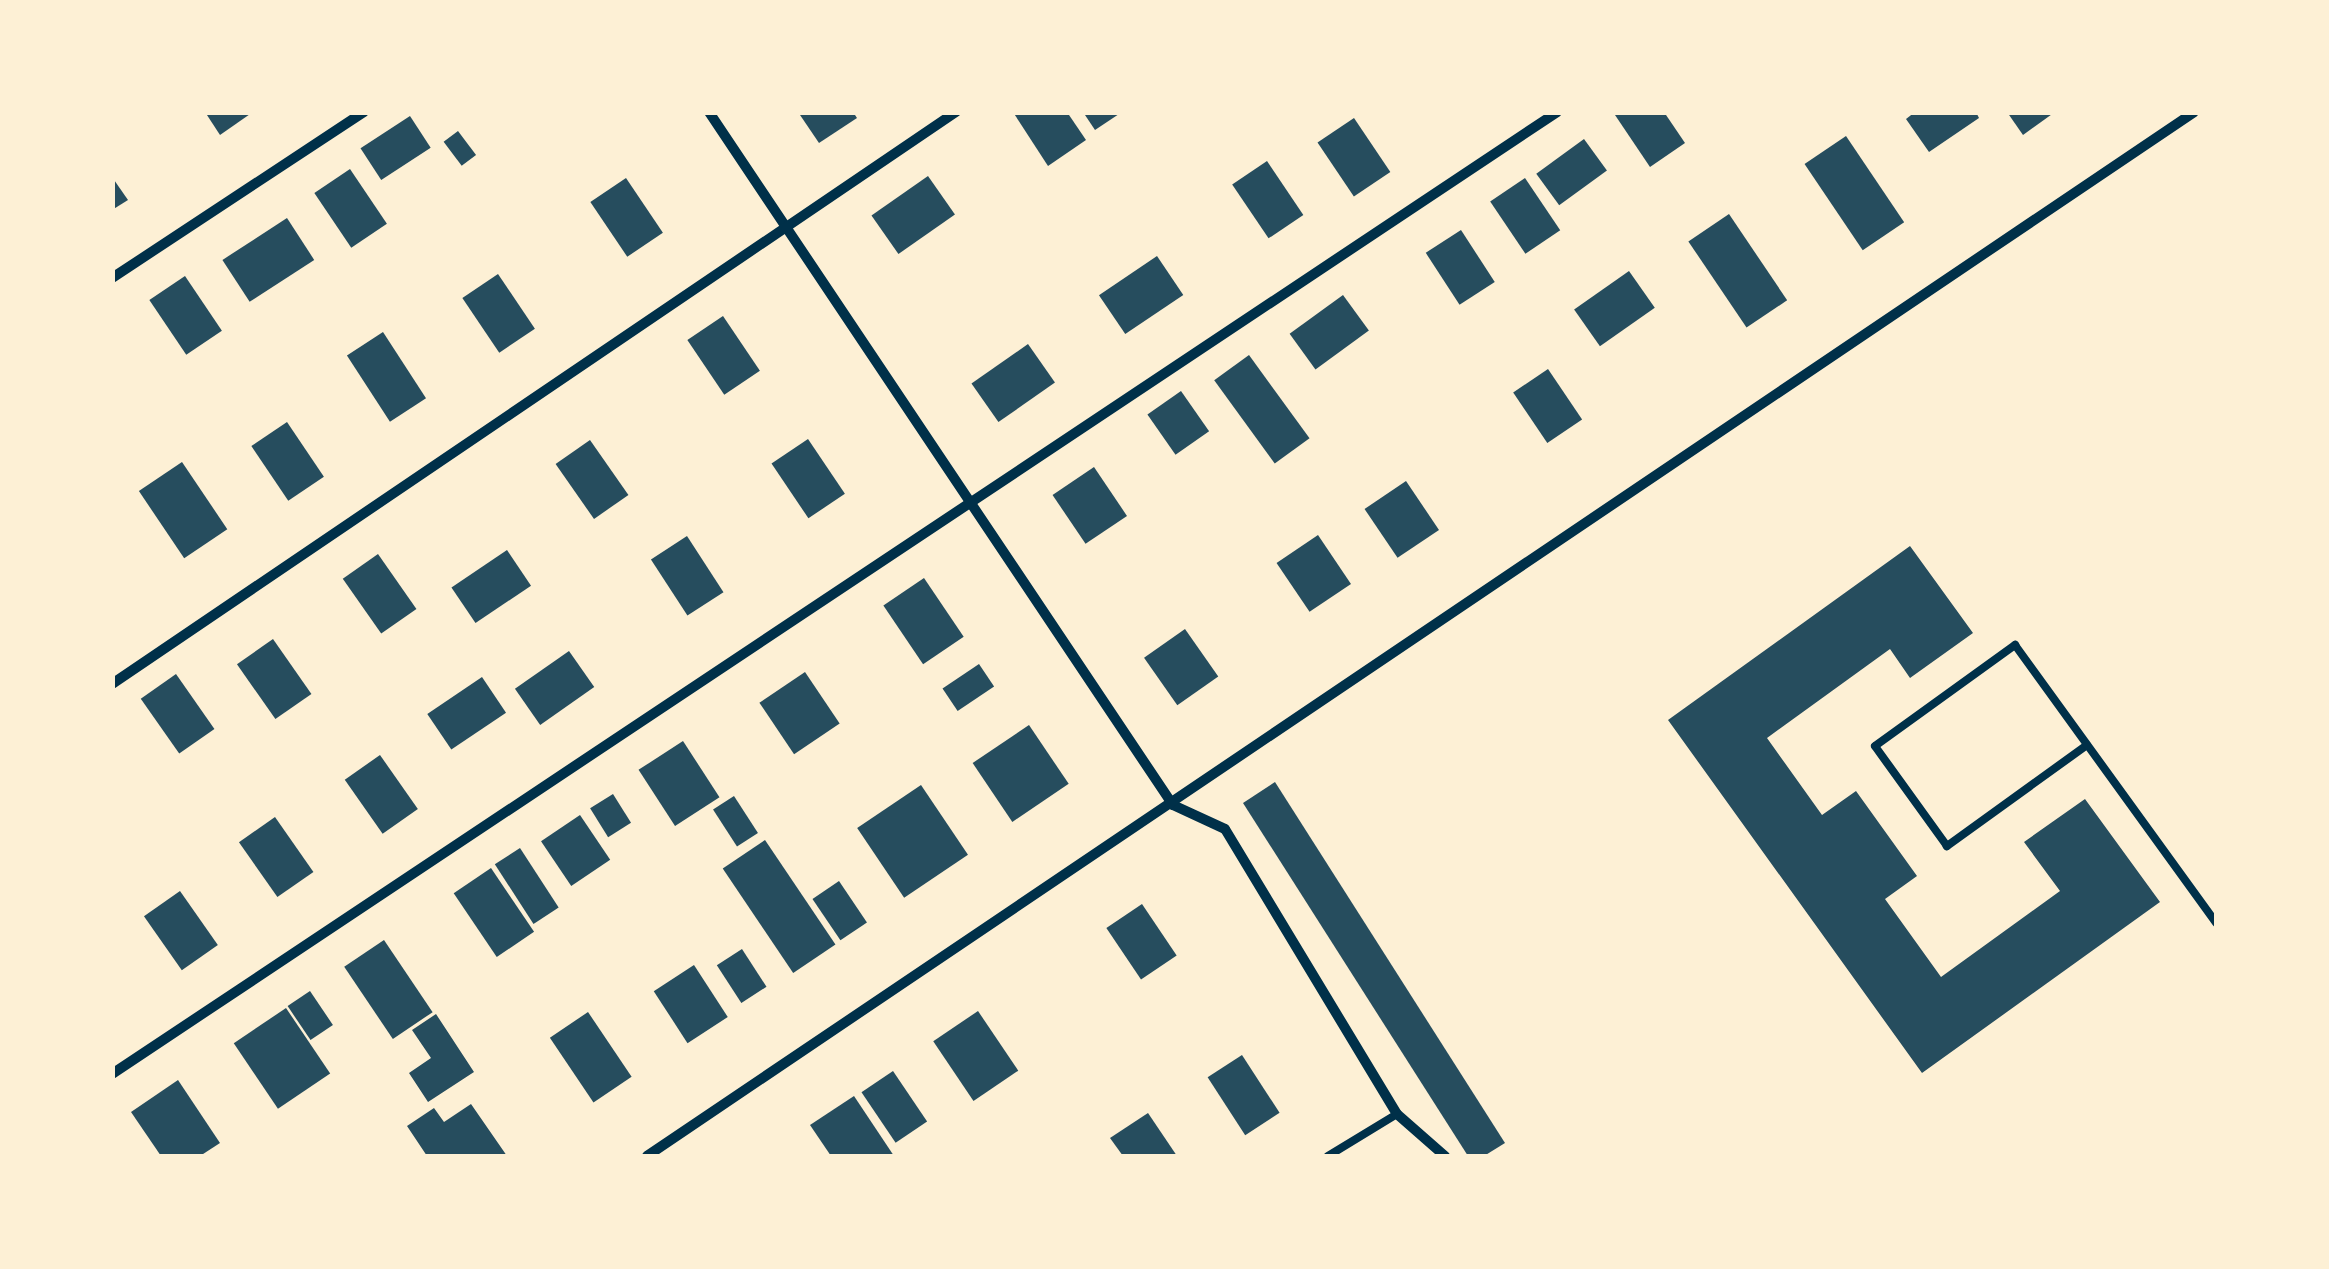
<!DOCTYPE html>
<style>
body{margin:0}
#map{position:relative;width:2329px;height:1269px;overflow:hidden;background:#fdf0d5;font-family:"Noto Sans",sans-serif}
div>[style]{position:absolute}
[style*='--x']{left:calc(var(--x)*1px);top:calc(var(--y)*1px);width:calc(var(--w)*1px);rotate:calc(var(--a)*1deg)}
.building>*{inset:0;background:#264d5e;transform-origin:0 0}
.service>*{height:8px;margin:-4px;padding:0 4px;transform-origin:4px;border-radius:4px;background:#003049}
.minor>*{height:10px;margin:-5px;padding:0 5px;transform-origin:5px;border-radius:5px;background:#003049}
span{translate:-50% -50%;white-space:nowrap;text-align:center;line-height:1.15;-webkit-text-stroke:9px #fdf0d5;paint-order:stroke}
.frame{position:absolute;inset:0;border:115px solid #fdf0d5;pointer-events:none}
</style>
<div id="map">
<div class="building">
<div style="clip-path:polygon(205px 112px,253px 112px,220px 135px)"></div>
<div style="clip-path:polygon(798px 112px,853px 112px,857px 118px,819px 143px)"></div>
<div style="clip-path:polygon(1013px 112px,1067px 112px,1086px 140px,1048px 166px)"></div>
<div style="clip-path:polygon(1083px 112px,1122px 112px,1095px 130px)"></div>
<div style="clip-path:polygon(1664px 112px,1685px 143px,1650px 167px,1615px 115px)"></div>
<div style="clip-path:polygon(1915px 112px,1976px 112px,1979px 118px,1929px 152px,1906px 119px)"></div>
<div style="clip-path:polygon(2007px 112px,2055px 112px,2023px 135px)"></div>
<div style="left:410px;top:116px;width:38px;height:59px;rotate:57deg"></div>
<div style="left:1354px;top:118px;width:65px;height:44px;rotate:56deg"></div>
<div style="left:458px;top:131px;width:30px;height:18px;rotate:53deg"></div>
<div style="left:1846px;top:136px;width:104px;height:50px;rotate:56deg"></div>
<div style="left:1584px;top:139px;width:39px;height:59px;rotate:54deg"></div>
<div style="left:1267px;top:161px;width:65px;height:42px;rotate:56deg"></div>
<div style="left:350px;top:169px;width:66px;height:43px;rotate:56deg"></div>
<div style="left:928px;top:176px;width:47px;height:69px;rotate:55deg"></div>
<div style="clip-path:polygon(112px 177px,128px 200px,112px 210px)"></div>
<div style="left:626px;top:178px;width:66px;height:43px;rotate:56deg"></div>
<div style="left:1525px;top:178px;width:63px;height:42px;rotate:56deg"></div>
<div style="left:1729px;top:214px;width:104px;height:49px;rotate:56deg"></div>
<div style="left:287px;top:218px;width:50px;height:77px;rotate:57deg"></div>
<div style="left:1461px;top:230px;width:62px;height:42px;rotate:57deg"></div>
<div style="left:1157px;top:256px;width:47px;height:70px;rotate:56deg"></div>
<div style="left:1629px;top:271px;width:45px;height:67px;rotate:55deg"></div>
<div style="left:498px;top:274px;width:66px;height:43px;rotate:56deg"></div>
<div style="left:185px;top:276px;width:66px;height:43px;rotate:56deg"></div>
<div style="left:1343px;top:295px;width:44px;height:66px;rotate:54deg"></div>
<div style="left:723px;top:316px;width:66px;height:43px;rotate:56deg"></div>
<div style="left:383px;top:332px;width:79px;height:43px;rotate:57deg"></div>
<div style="left:1028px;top:344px;width:47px;height:69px;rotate:55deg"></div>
<div style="left:1249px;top:355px;width:103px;height:43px;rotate:54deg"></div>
<div style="left:1548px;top:369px;width:61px;height:42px;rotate:56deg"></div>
<div style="left:1181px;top:391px;width:49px;height:41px;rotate:55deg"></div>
<div style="left:287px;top:422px;width:66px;height:43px;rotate:56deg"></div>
<div style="left:808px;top:439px;width:66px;height:44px;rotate:56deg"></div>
<div style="left:590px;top:440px;width:67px;height:42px;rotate:55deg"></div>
<div style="left:182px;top:462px;width:81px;height:52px;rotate:56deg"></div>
<div style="left:1094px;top:467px;width:59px;height:50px;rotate:56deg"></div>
<div style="left:1406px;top:481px;width:59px;height:50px;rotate:56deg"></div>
<div style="left:1318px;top:535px;width:59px;height:50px;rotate:56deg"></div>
<div style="left:687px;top:536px;width:67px;height:43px;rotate:57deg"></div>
<div style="clip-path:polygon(1910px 546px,1973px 633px,1910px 678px,1890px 649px,1767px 738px,1822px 815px,1856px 791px,1917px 876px,1885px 899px,1941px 977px,2060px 891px,2024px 842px,2085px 799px,2160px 902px,1922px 1073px,1668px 720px)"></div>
<div style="left:507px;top:550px;width:43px;height:67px;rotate:56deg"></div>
<div style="left:378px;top:554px;width:67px;height:43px;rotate:55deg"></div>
<div style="left:924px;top:578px;width:71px;height:49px;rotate:56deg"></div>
<div style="left:1185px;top:629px;width:58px;height:50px;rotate:55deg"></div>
<div style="left:273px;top:639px;width:67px;height:44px;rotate:55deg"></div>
<div style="left:569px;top:651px;width:44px;height:66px;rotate:55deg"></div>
<div style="left:979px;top:664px;width:27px;height:44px;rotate:56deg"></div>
<div style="left:805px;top:672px;width:62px;height:55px;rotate:56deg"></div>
<div style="left:176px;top:674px;width:67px;height:43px;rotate:55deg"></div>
<div style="left:482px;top:677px;width:43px;height:66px;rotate:56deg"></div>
<div style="left:1029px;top:725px;width:71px;height:68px;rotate:56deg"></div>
<div style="left:683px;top:741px;width:67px;height:53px;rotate:57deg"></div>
<div style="left:380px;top:755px;width:66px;height:43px;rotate:55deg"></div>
<div style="clip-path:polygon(1275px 782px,1505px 1143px,1484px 1156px,1468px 1156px,1243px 803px)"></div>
<div style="left:921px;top:785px;width:84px;height:77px;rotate:56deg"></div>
<div style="left:613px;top:794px;width:34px;height:27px;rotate:58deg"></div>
<div style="left:734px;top:796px;width:44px;height:25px;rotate:57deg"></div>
<div style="left:580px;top:815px;width:54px;height:47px;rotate:56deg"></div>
<div style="left:275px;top:817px;width:67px;height:44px;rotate:55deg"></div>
<div style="left:765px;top:840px;width:126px;height:51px;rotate:56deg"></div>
<div style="left:520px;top:848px;width:71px;height:30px;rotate:57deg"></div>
<div style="left:491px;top:868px;width:77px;height:45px;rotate:56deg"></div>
<div style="left:839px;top:881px;width:50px;height:32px;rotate:56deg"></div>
<div style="left:180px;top:891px;width:66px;height:44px;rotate:55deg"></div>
<div style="left:1142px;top:904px;width:62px;height:43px;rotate:56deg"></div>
<div style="left:384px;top:940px;width:87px;height:48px;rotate:56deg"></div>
<div style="left:742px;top:949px;width:45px;height:30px;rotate:57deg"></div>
<div style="left:694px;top:965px;width:62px;height:48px;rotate:57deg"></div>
<div style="left:310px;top:991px;width:41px;height:27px;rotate:56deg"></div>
<div style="left:286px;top:1008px;width:79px;height:63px;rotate:56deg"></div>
<div style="left:978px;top:1011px;width:72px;height:54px;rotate:56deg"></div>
<div style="left:588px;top:1012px;width:78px;height:46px;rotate:56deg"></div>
<div style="clip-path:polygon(436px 1014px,474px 1072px,428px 1102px,409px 1073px,431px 1058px,412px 1030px)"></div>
<div style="left:1242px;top:1055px;width:69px;height:41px;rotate:57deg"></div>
<div style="left:893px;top:1071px;width:61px;height:38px;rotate:56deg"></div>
<div style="clip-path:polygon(178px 1080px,220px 1143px,200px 1156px,161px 1156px,131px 1112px)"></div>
<div style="clip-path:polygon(854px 1096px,894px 1156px,831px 1156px,810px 1125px)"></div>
<div style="clip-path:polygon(471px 1104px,507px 1156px,427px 1156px,407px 1126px,434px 1108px,444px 1122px)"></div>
<div style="clip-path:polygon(1148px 1113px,1177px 1156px,1123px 1156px,1110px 1138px)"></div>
</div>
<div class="service">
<div style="--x:2087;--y:745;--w:173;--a:144.2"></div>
<div style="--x:1947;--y:846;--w:123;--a:-125.8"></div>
<div style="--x:1875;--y:746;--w:173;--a:-35.8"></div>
<div style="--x:2015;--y:645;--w:343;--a:54.1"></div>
<div style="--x:1328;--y:1156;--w:81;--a:-31.3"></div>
</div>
<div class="minor">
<div style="--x:709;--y:112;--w:834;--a:56.2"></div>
<div style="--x:1173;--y:805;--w:57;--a:24.8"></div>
<div style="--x:1225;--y:829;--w:333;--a:58.9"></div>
<div style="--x:1397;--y:1114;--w:64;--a:41.2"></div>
<div style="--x:112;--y:278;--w:302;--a:-33.4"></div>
<div style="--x:112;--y:684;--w:1020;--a:-34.13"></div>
<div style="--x:112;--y:1074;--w:1736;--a:-33.65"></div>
<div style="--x:647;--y:1156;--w:1866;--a:-34.01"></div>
</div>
<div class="frame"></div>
</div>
